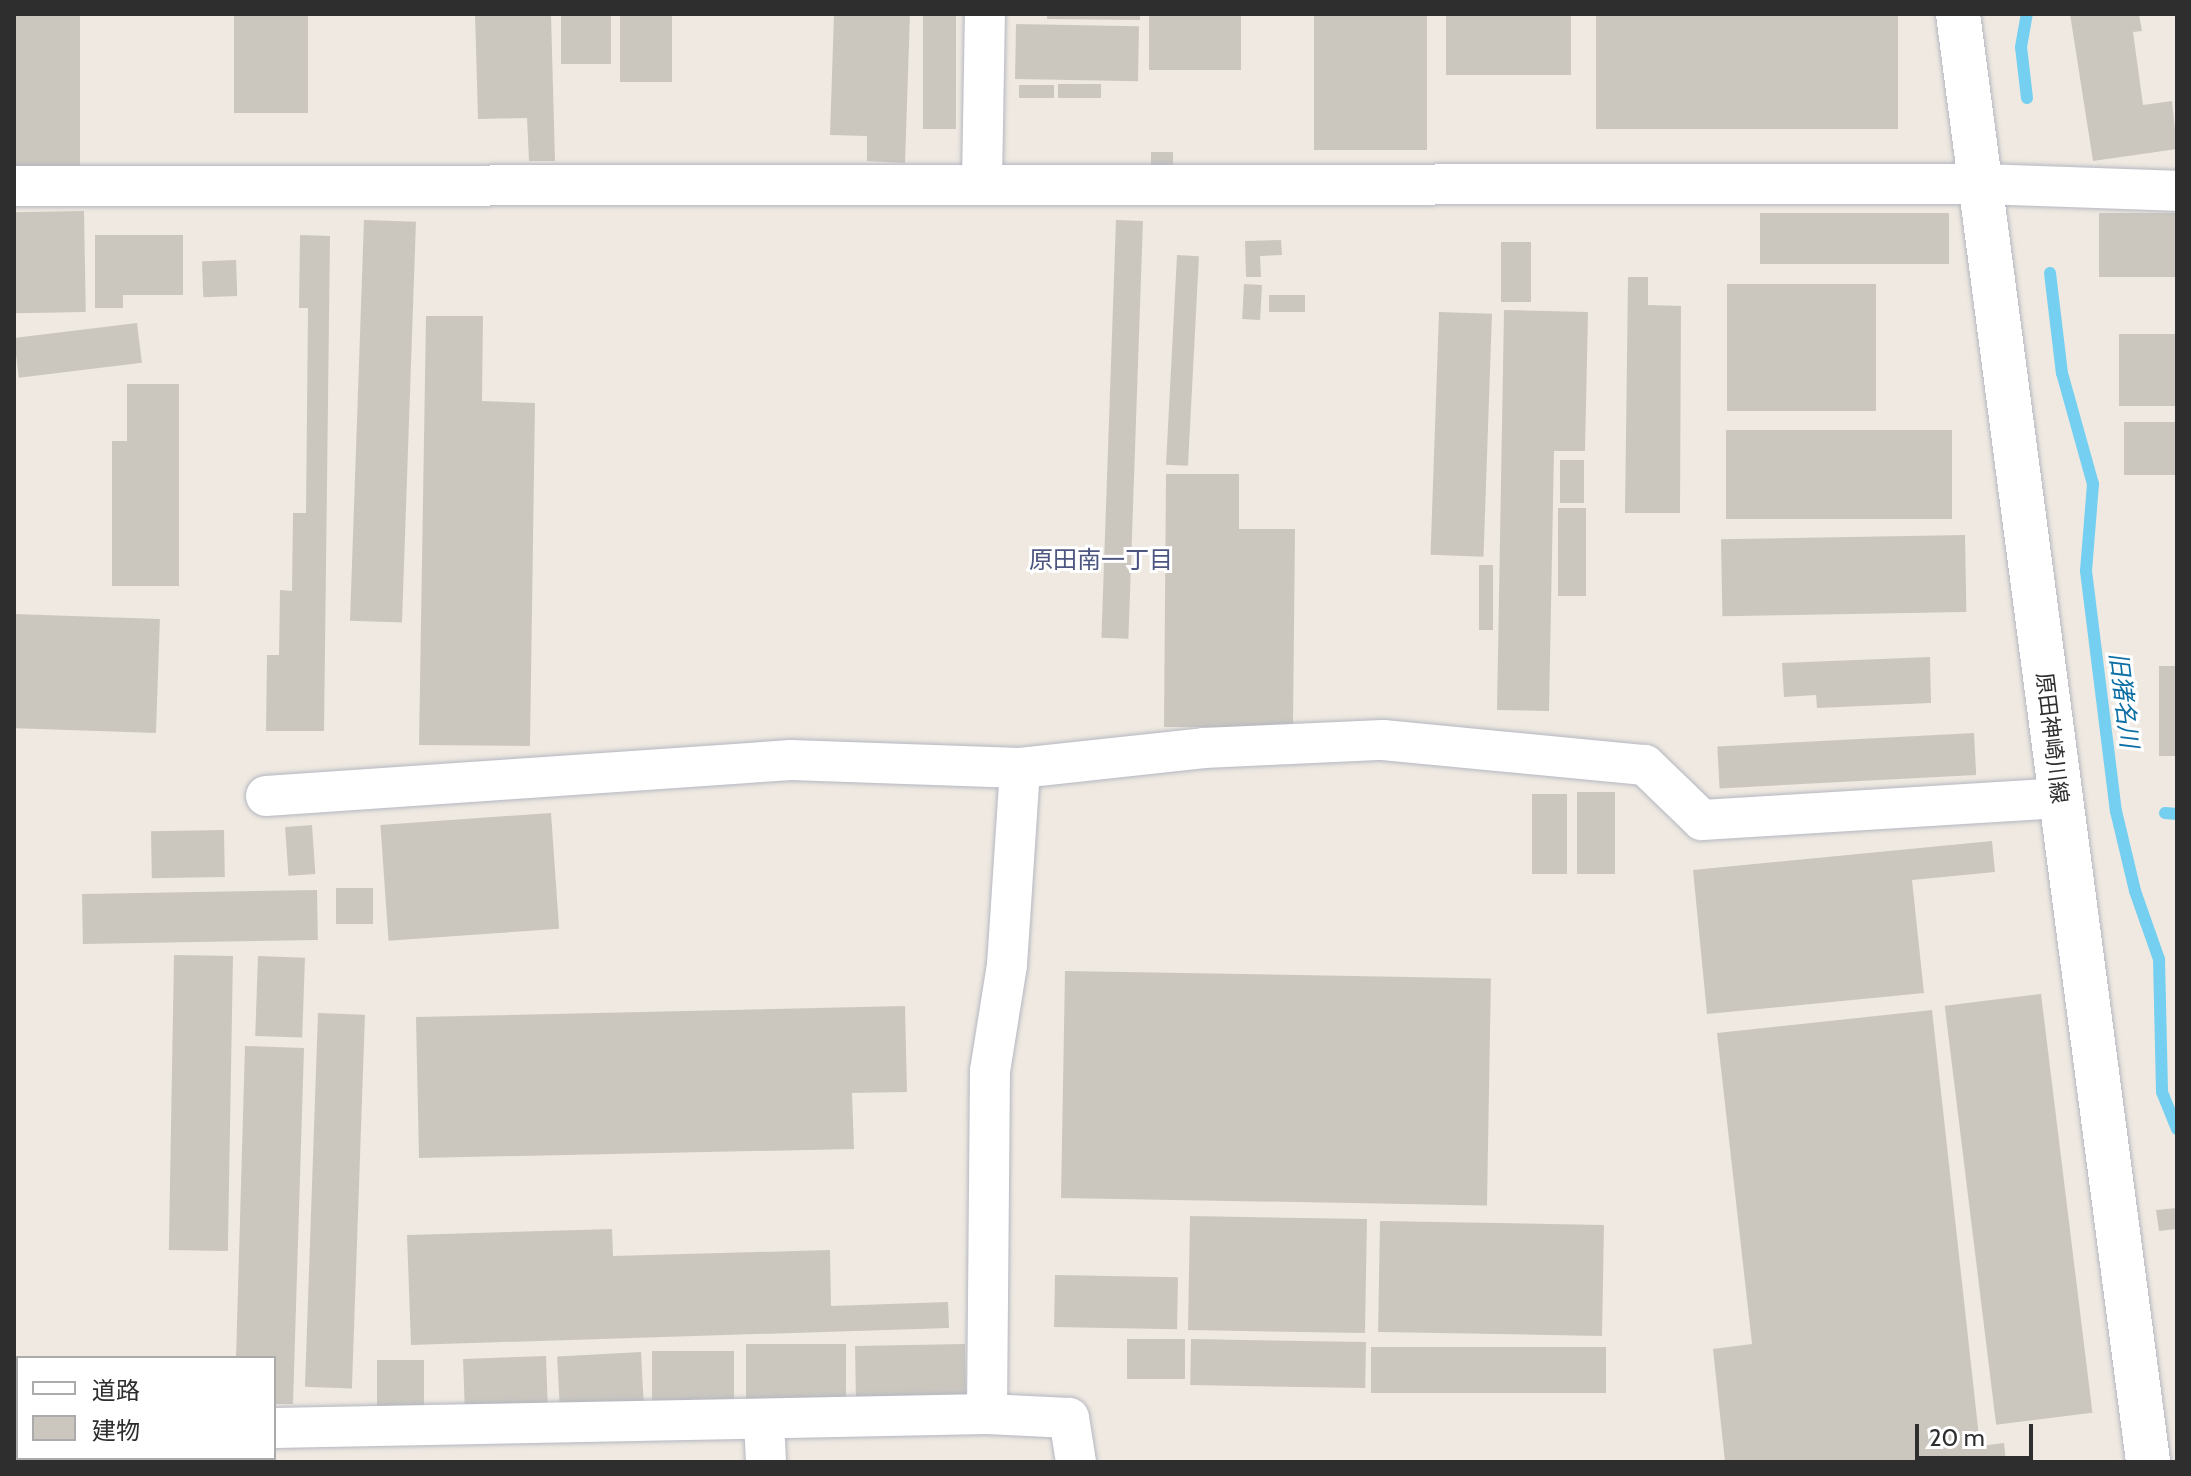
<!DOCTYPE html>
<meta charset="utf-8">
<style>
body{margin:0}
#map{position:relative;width:2191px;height:1476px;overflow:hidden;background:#efe9e1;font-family:Cabin,"Noto Sans JP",sans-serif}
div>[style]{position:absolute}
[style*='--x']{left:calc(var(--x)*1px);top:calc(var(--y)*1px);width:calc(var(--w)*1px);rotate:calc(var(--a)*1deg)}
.stream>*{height:12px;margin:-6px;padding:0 6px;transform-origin:6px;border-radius:6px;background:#75cff0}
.building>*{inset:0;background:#cbc7bf;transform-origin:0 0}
.roads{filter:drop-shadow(0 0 2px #b4b7c1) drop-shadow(0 0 2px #b4b7c1)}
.minor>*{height:40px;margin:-20px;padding:0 20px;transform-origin:20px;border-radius:20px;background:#fff}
.tertiary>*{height:44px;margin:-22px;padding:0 22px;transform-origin:22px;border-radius:22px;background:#fff}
span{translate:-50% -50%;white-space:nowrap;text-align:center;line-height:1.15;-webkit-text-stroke:6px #fff;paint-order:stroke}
.street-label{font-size:22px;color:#2e2e2e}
.neighbourhood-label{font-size:24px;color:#4d5680}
.water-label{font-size:24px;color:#0d6fa3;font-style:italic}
.frame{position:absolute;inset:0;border:16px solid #2e2e2e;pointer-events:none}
.legend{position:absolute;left:16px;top:1356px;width:260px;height:104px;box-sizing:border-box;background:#fff;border:2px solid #ababab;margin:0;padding:10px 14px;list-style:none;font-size:24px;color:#2e2e2e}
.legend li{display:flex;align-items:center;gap:16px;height:40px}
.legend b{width:40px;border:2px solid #ababab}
.scale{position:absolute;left:1915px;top:1424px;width:118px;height:36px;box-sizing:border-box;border:4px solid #2e2e2e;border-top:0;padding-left:10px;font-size:24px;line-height:28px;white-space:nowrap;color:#2e2e2e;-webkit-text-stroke:6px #fff;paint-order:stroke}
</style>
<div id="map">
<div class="stream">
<div style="--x:2027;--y:98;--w:51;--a:-96.7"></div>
<div style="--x:2021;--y:47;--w:34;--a:-80"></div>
<div style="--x:2050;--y:273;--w:101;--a:83.2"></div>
<div style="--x:2062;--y:373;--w:115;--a:74.4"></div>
<div style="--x:2093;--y:484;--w:87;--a:94.6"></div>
<div style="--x:2086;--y:571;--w:242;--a:82.9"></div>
<div style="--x:2116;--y:811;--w:82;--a:76.6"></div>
<div style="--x:2135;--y:891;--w:72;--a:70.6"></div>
<div style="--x:2159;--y:959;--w:133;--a:88.7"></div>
<div style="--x:2162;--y:1092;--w:40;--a:68"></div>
<div style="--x:2165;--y:813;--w:12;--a:5"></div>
</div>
<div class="building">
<div style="left:14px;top:14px;width:66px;height:155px"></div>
<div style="left:234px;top:14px;width:74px;height:99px"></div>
<div style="clip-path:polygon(475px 14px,551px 14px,555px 161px,529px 161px,527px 118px,478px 119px)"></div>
<div style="left:561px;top:14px;width:50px;height:50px"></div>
<div style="left:620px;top:14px;width:52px;height:68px"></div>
<div style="clip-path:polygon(834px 14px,910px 14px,905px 163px,867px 161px,867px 136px,830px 135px)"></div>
<div style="left:923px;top:14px;width:33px;height:115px"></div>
<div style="clip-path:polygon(1047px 14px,1140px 14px,1140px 20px,1047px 19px)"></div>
<div style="left:1149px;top:14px;width:92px;height:56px"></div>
<div style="left:1314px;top:14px;width:113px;height:136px"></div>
<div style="left:1446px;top:14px;width:125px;height:61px"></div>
<div style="left:1596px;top:14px;width:302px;height:115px"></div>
<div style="clip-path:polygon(2070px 14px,2139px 14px,2142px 31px,2133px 32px,2143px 105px,2172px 101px,2177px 149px,2093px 161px)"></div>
<div style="left:1016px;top:24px;width:123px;height:55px;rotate:1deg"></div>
<div style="left:1101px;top:84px;width:14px;height:43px;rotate:90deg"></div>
<div style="left:1019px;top:85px;width:35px;height:13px"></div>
<div style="left:1151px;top:152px;width:22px;height:13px"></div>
<div style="left:84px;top:211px;width:101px;height:70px;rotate:89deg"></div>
<div style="left:1949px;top:213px;width:51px;height:189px;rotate:90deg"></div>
<div style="left:2099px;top:213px;width:78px;height:64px"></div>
<div style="left:364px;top:220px;width:52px;height:401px;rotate:2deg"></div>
<div style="left:1116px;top:220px;width:27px;height:418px;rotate:2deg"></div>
<div style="clip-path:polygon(95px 235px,183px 235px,183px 295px,123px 295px,123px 308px,95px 308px)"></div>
<div style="clip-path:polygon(300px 235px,330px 236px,324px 731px,266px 731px,267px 655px,279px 655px,280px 590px,292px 591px,293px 513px,306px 513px,308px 308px,299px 308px)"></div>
<div style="clip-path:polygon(1281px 240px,1282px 255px,1260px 256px,1261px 277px,1246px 277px,1245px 241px)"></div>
<div style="left:1501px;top:242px;width:30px;height:60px"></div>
<div style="left:1177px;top:255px;width:22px;height:210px;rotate:3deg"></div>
<div style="left:236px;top:260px;width:36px;height:34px;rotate:88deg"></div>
<div style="clip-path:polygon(1628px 277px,1648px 277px,1648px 305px,1681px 306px,1680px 513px,1625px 513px)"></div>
<div style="left:1244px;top:284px;width:18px;height:35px;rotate:3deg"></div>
<div style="left:1727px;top:284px;width:149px;height:127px"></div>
<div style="left:1269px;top:295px;width:36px;height:17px"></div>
<div style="clip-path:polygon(1504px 310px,1588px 312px,1585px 451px,1554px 451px,1549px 711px,1497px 710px)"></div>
<div style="left:1439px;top:312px;width:53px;height:243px;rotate:2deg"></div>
<div style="clip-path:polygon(426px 316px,483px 316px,482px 401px,535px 403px,530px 746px,419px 745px)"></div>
<div style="left:137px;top:323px;width:40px;height:124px;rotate:83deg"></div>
<div style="left:2177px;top:334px;width:72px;height:58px;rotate:90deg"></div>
<div style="clip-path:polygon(127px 384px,179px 384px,179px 586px,112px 586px,112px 441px,127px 441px)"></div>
<div style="left:2177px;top:422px;width:53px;height:53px;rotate:90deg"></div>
<div style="left:1726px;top:430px;width:226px;height:89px"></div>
<div style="left:1560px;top:460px;width:24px;height:43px"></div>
<div style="clip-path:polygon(1166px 474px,1239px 474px,1239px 529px,1295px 529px,1293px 727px,1164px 727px)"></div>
<div style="left:1558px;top:508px;width:28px;height:88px"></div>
<div style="left:1965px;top:535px;width:77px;height:244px;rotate:89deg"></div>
<div style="left:1479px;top:565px;width:14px;height:65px"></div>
<div style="left:14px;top:614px;width:146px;height:114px;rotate:2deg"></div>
<div style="clip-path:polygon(1930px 657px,1931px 703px,1817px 708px,1816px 695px,1784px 697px,1782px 663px)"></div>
<div style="left:2159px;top:666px;width:18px;height:90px"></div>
<div style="left:1974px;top:733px;width:42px;height:257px;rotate:87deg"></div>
<div style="left:1577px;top:792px;width:38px;height:82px"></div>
<div style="left:1532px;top:794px;width:35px;height:80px"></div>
<div style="left:551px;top:813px;width:116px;height:171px;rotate:86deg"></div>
<div style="left:312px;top:825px;width:49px;height:27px;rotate:86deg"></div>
<div style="left:224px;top:830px;width:47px;height:73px;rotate:89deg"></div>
<div style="clip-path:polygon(1992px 841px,1995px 872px,1912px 880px,1924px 993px,1707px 1014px,1693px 870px)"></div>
<div style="left:336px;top:888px;width:37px;height:36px"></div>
<div style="left:317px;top:890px;width:50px;height:235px;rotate:89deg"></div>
<div style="left:174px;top:955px;width:59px;height:295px;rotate:1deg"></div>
<div style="left:258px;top:956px;width:47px;height:80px;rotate:2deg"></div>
<div style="left:1065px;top:971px;width:426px;height:227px;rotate:1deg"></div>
<div style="left:2041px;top:994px;width:422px;height:97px;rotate:83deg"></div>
<div style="clip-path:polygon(905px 1006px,907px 1092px,852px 1093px,854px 1149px,419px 1158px,416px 1017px)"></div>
<div style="clip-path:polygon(1932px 1010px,1980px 1446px,2004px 1443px,2006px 1462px,1725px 1462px,1713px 1349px,1752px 1344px,1717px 1033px)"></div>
<div style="left:318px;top:1013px;width:47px;height:374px;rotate:2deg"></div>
<div style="clip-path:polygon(245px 1046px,304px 1048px,293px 1404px,274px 1404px,274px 1358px,236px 1358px)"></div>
<div style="clip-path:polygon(2177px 1208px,2177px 1229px,2159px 1231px,2156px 1210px)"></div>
<div style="left:1190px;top:1216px;width:177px;height:114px;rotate:1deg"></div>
<div style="left:1380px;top:1221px;width:224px;height:111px;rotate:1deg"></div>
<div style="clip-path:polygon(612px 1229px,613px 1256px,830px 1250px,831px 1306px,948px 1302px,949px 1328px,411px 1345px,407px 1235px)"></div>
<div style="left:1055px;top:1275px;width:123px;height:52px;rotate:1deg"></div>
<div style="left:1127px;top:1339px;width:58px;height:40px"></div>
<div style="left:1191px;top:1339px;width:175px;height:46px;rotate:1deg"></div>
<div style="left:746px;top:1344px;width:100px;height:64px"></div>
<div style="left:965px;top:1344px;width:55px;height:110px;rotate:89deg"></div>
<div style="left:1371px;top:1347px;width:235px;height:46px"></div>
<div style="left:652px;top:1351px;width:82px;height:60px"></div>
<div style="left:641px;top:1352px;width:63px;height:84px;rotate:87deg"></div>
<div style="left:546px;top:1356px;width:56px;height:83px;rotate:88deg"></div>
<div style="left:377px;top:1360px;width:47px;height:49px"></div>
</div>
<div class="roads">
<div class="minor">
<div style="--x:982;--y:182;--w:168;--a:-89"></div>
<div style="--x:14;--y:186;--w:1966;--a:-0.06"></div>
<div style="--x:1980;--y:184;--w:197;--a:2"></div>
<div style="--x:266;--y:796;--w:526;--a:-3.92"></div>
<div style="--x:791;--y:760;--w:229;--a:2"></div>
<div style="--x:1020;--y:768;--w:185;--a:-6.2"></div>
<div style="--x:1204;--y:748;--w:179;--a:-2.6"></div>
<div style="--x:1383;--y:740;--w:263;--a:5.5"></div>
<div style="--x:1645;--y:765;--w:79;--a:44"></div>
<div style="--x:1702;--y:820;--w:359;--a:-3.5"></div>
<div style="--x:987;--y:1414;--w:343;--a:-89.5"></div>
<div style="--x:990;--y:1071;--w:107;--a:-80.9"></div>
<div style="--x:1007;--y:965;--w:197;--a:-86.2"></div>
<div style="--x:764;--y:1422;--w:40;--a:87.1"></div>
<div style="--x:274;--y:1428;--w:713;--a:-1.12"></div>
<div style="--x:987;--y:1414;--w:82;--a:2.8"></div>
<div style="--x:1069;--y:1418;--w:45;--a:81"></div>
<div style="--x:14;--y:1433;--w:4;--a:0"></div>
</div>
<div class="tertiary">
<div style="--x:1958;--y:14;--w:1460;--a:82.52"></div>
</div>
</div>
<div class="street-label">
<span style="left:2052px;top:738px;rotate:83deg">原田神崎川線</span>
</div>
<div class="neighbourhood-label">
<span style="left:1101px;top:560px">原田南一丁目</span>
</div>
<div class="water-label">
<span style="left:2124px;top:700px;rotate:83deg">旧猪名川</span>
</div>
<div class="frame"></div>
<ul class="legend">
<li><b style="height:10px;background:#fff"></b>道路</li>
<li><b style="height:22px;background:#cbc7bf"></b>建物</li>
</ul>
<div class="scale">20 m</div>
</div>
